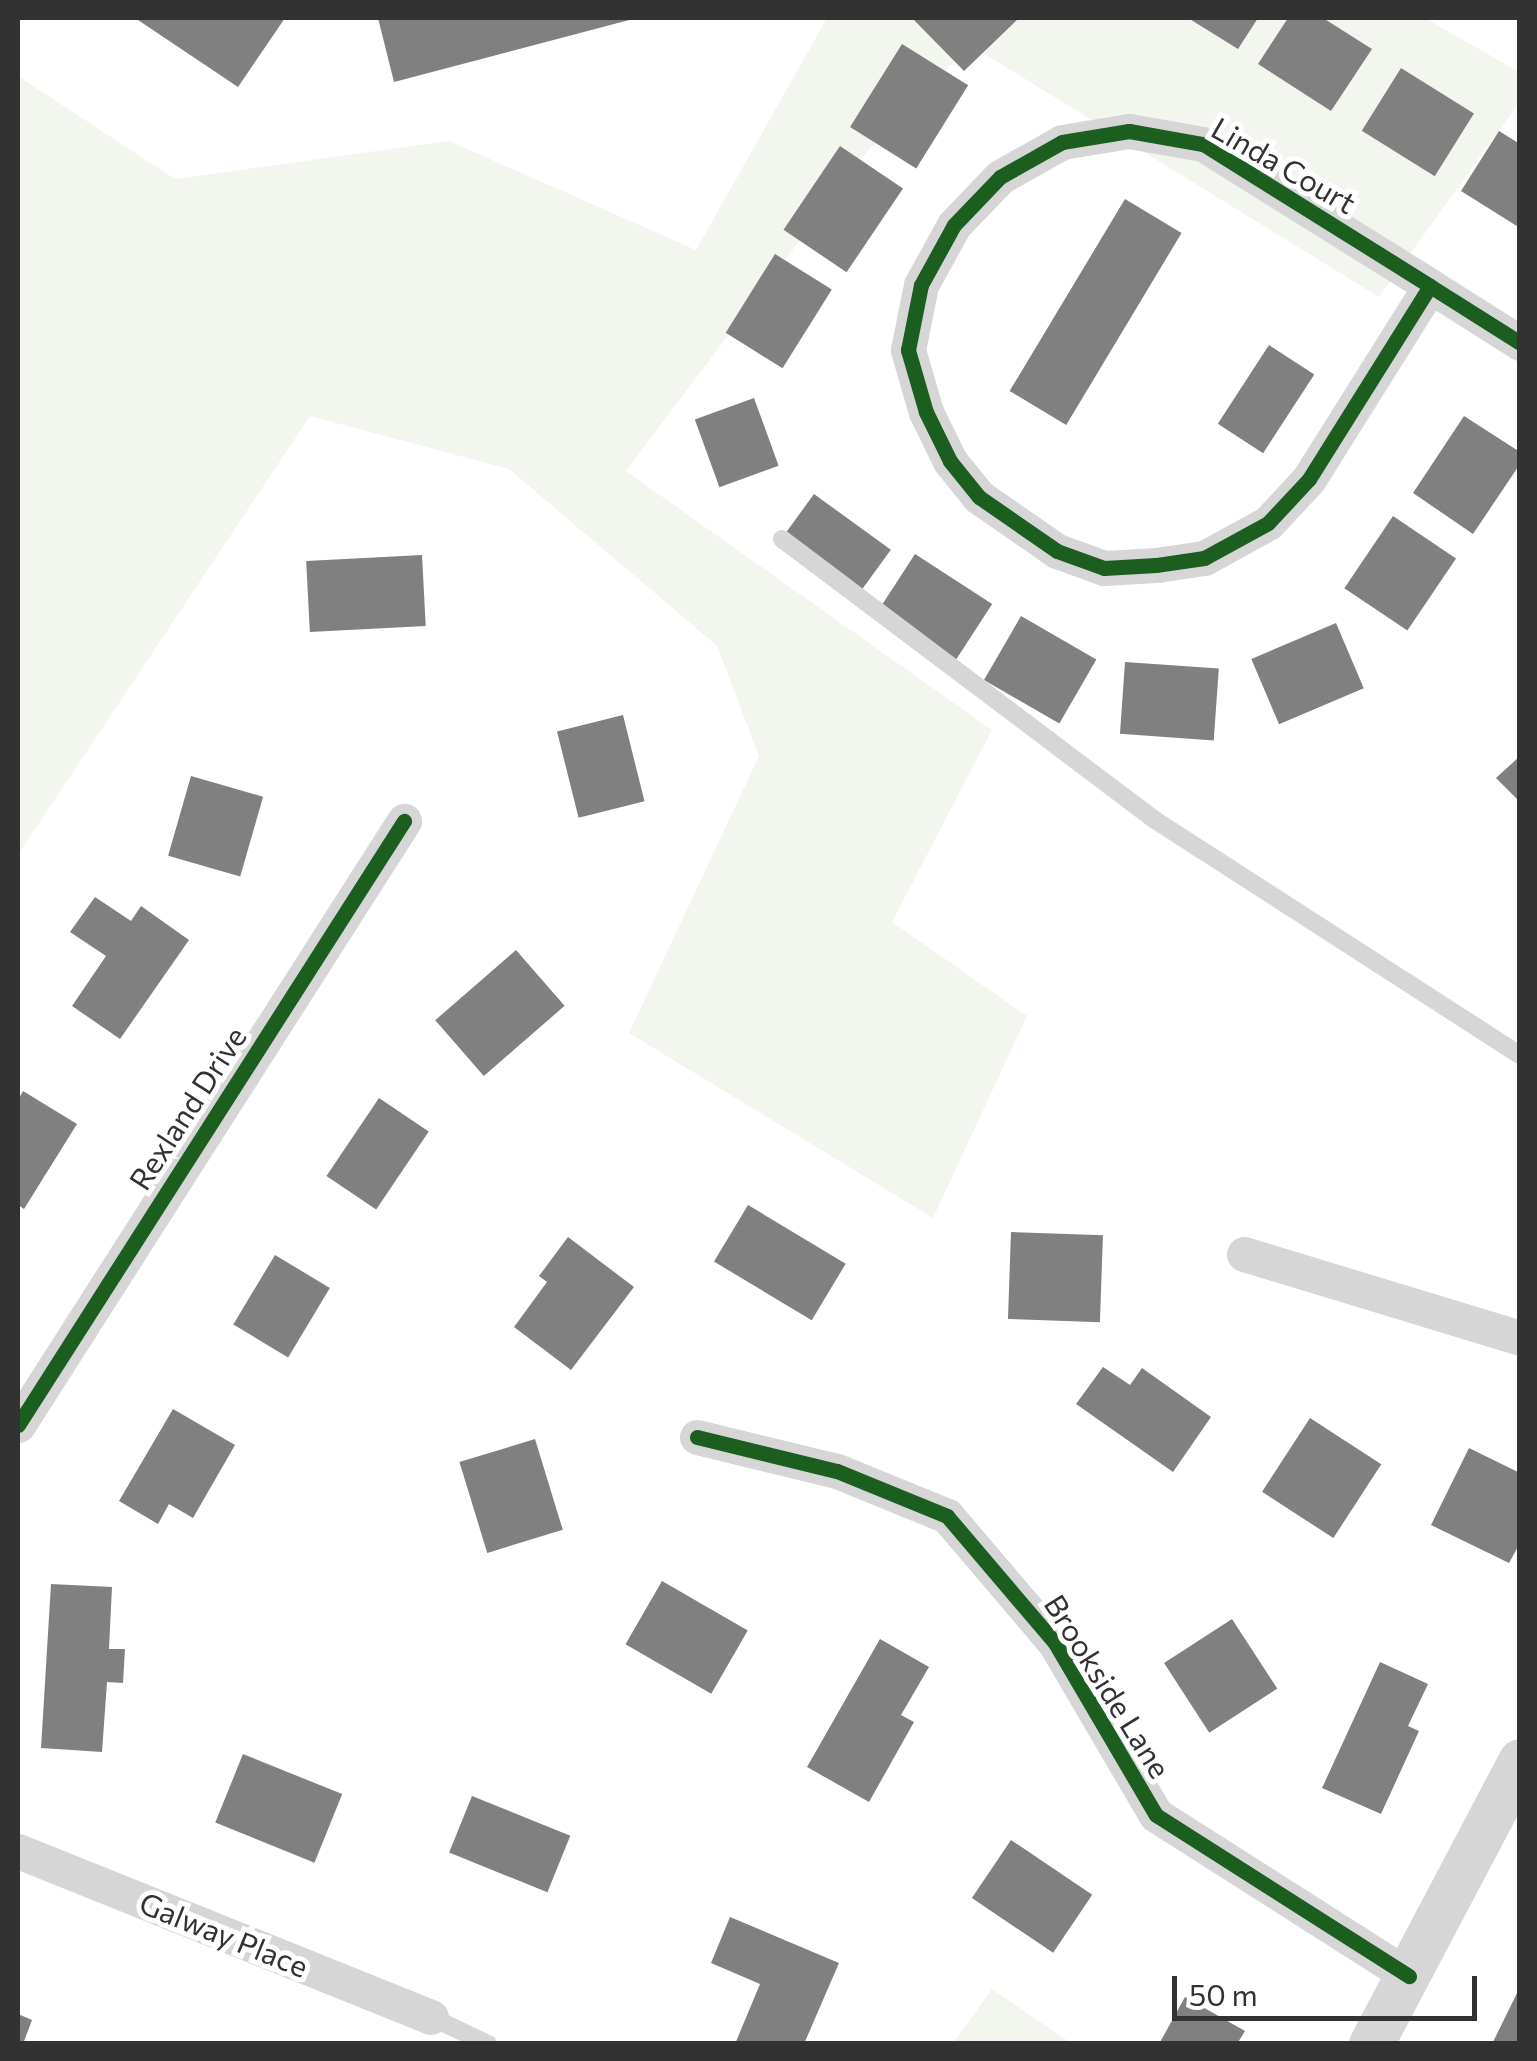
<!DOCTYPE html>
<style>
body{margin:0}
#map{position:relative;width:1537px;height:2061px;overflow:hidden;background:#fff;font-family:Commissioner,sans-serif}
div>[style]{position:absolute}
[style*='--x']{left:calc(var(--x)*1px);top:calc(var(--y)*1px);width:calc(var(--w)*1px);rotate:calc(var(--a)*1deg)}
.green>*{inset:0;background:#f2f6ee}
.building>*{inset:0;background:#808080;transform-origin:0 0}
.service>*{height:18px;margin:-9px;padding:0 9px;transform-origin:9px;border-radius:9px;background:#d6d6d6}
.minor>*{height:35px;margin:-17.5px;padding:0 17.5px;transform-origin:17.5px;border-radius:17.5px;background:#d6d6d6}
.tertiary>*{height:45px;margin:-22.5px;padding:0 22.5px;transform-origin:22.5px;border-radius:22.5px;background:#d6d6d6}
.cycleway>*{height:15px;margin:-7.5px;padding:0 7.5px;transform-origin:7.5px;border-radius:7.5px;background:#1b5e20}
span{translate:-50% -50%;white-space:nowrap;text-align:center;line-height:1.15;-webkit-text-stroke:10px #fff;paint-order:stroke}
.street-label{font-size:30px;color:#323232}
.frame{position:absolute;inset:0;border:20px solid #323232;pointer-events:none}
.scale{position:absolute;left:1172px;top:1976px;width:305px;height:45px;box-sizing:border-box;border:5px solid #323232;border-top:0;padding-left:12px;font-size:30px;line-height:35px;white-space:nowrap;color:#323232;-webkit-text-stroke:8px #fff;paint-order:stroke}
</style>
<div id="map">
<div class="green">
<div style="clip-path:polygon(827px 18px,1425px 18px,1519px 72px,1519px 103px,1379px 297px,970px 45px,865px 154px,626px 471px,992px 730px,892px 922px,1027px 1016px,933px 1218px,629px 1033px,759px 756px,717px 646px,509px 469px,310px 416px,18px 855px,18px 76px,175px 179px,449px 141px,696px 250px)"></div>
<div style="clip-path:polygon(992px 1989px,1071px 2043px,953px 2043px)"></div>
</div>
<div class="building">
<div style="clip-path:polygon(135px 18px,285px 18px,238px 87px)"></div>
<div style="clip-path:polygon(378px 18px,633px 18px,633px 19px,394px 82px)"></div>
<div style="clip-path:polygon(912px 18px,1019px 18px,964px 71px)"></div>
<div style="clip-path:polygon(1188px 18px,1258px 18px,1238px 49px)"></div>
<div style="clip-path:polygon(1288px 18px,1323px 18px,1372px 49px,1331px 111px,1258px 64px)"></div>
<div style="left:902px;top:44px;width:78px;height:98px;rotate:32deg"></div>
<div style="left:1401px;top:68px;width:86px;height:74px;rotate:32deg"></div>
<div style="clip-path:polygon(1499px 131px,1520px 144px,1520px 228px,1461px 191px)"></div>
<div style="left:840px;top:146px;width:76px;height:101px;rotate:34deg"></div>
<div style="left:1125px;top:199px;width:66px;height:224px;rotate:31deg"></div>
<div style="left:775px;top:254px;width:67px;height:93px;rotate:32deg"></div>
<div style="left:1269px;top:345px;width:54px;height:94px;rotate:33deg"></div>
<div style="left:754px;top:398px;width:72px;height:63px;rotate:70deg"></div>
<div style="clip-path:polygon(1464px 416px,1520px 452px,1520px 464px,1473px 534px,1413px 493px)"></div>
<div style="left:814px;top:494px;width:95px;height:59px;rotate:36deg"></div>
<div style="left:1393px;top:516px;width:76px;height:87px;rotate:34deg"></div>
<div style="left:915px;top:554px;width:92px;height:67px;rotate:33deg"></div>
<div style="left:422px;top:555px;width:71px;height:116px;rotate:87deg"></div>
<div style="left:1021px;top:616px;width:87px;height:74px;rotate:30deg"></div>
<div style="left:1336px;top:623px;width:71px;height:92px;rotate:67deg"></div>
<div style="left:1125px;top:662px;width:94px;height:72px;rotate:4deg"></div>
<div style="left:623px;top:715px;width:89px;height:68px;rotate:76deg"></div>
<div style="clip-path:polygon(1520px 756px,1520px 802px,1496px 778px)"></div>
<div style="left:191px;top:776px;width:75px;height:83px;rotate:16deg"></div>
<div style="clip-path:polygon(95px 897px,131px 921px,141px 906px,189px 940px,120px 1039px,72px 1006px,106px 956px,70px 932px)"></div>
<div style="left:516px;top:950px;width:74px;height:107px;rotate:49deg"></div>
<div style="clip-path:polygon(23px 1091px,77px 1124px,24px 1209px,18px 1205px,18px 1100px)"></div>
<div style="left:379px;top:1098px;width:60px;height:94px;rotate:34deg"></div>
<div style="left:748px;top:1205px;width:114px;height:66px;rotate:31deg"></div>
<div style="left:1011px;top:1232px;width:92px;height:87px;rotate:2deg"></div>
<div style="clip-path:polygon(568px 1237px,634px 1287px,571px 1370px,514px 1327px,547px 1282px,539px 1276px)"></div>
<div style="left:275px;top:1255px;width:64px;height:81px;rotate:31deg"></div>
<div style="clip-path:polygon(1103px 1367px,1130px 1385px,1142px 1368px,1211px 1417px,1173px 1472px,1076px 1404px)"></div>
<div style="clip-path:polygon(173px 1409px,235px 1445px,193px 1518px,169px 1504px,158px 1524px,119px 1501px)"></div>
<div style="left:1310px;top:1418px;width:85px;height:88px;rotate:33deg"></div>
<div style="left:535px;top:1439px;width:95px;height:79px;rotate:73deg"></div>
<div style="clip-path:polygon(1469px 1448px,1520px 1473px,1520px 1543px,1509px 1563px,1431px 1525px)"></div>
<div style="left:662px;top:1581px;width:99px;height:73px;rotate:30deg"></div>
<div style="clip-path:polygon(51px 1584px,112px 1587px,109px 1649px,125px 1649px,123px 1683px,107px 1682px,102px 1752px,41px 1748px)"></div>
<div style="left:1232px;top:1619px;width:83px;height:81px;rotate:57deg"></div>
<div style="clip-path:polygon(880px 1639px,929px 1667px,901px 1715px,914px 1722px,869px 1802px,807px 1767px)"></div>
<div style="clip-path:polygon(1380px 1662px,1428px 1684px,1408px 1726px,1419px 1731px,1381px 1814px,1322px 1788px)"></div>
<div style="left:243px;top:1754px;width:107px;height:74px;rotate:22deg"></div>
<div style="left:472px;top:1796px;width:106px;height:61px;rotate:22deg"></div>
<div style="left:1011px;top:1840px;width:98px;height:70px;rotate:34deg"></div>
<div style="clip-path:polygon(730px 1917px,839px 1963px,804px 2044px,735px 2044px,760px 1984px,711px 1963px)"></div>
<div style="clip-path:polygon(1520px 1987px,1520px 2044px,1492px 2044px)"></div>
<div style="clip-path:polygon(1185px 1997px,1245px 2031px,1237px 2044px,1159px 2044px)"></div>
<div style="clip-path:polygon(18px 2014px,32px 2020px,23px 2044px,18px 2044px)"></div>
</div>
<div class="service">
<div style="--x:782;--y:539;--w:467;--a:37"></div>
<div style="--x:1155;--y:820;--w:434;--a:32.8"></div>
<div style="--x:431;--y:2017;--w:63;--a:25.3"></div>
</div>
<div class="minor">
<div style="--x:1430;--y:286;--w:228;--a:122.1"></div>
<div style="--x:1309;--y:479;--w:60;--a:133"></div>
<div style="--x:1268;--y:523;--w:73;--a:151.3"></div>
<div style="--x:1204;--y:558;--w:49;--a:171.7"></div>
<div style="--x:1156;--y:565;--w:52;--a:176.7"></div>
<div style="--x:1104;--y:568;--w:50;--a:-160.1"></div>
<div style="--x:1057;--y:551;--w:95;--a:-145.3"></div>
<div style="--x:979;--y:497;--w:46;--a:-128.9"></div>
<div style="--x:950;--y:461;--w:55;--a:-116.1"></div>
<div style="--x:926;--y:412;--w:65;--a:-106.2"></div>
<div style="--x:908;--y:350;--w:66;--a:-78.7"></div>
<div style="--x:921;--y:285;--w:68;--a:-61.2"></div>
<div style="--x:954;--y:225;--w:66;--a:-46.2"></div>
<div style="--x:1000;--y:177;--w:71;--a:-29.4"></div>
<div style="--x:1062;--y:142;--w:68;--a:-9.3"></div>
<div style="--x:1129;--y:131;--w:75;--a:10"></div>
<div style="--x:1203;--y:144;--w:268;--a:32"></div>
<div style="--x:1430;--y:286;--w:107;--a:32.3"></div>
<div style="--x:1244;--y:1254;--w:288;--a:16.9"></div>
<div style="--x:18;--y:1425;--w:717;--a:-57.42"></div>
<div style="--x:697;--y:1437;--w:144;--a:13.7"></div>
<div style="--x:837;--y:1471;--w:119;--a:22.2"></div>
<div style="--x:947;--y:1516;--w:167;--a:49.6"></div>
<div style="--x:1055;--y:1643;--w:199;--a:59.6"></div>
<div style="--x:1156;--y:1815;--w:300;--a:32.5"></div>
<div style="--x:18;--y:1851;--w:445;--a:21.9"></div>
</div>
<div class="tertiary">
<div style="--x:1371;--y:2044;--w:320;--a:-62.2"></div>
</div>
<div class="cycleway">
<div style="--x:1430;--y:286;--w:228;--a:122.1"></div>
<div style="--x:1309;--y:479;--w:60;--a:133"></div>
<div style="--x:1268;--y:523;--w:73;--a:151.3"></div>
<div style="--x:1204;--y:558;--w:49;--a:171.7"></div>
<div style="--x:1156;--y:565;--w:52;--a:176.7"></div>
<div style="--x:1104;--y:568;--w:50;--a:-160.1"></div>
<div style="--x:1057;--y:551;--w:95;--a:-145.3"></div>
<div style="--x:979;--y:497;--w:46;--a:-128.9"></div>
<div style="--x:950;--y:461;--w:55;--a:-116.1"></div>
<div style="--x:926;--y:412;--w:65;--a:-106.2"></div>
<div style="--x:908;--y:350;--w:66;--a:-78.7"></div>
<div style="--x:921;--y:285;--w:68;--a:-61.2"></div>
<div style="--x:954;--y:225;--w:66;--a:-46.2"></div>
<div style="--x:1000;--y:177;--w:71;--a:-29.4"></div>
<div style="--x:1062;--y:142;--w:68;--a:-9.3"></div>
<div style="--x:1129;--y:131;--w:75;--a:10"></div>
<div style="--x:1203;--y:144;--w:268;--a:32"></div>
<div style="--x:1430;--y:286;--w:107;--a:32.3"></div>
<div style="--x:18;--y:1425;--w:717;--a:-57.42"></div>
<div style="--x:697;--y:1437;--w:144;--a:13.7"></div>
<div style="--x:837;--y:1471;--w:119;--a:22.2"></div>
<div style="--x:947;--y:1516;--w:167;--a:49.6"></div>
<div style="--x:1055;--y:1643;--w:199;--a:59.6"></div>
<div style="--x:1156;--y:1815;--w:300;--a:32.5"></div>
</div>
<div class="street-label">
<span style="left:1284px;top:165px;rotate:30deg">Linda Court</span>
<span style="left:187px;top:1108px;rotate:-57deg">Rexland Drive</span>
<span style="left:1108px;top:1686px;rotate:58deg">Brookside Lane</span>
<span style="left:224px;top:1934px;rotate:22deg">Galway Place</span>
</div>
<div class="frame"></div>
<div class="scale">50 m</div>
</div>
